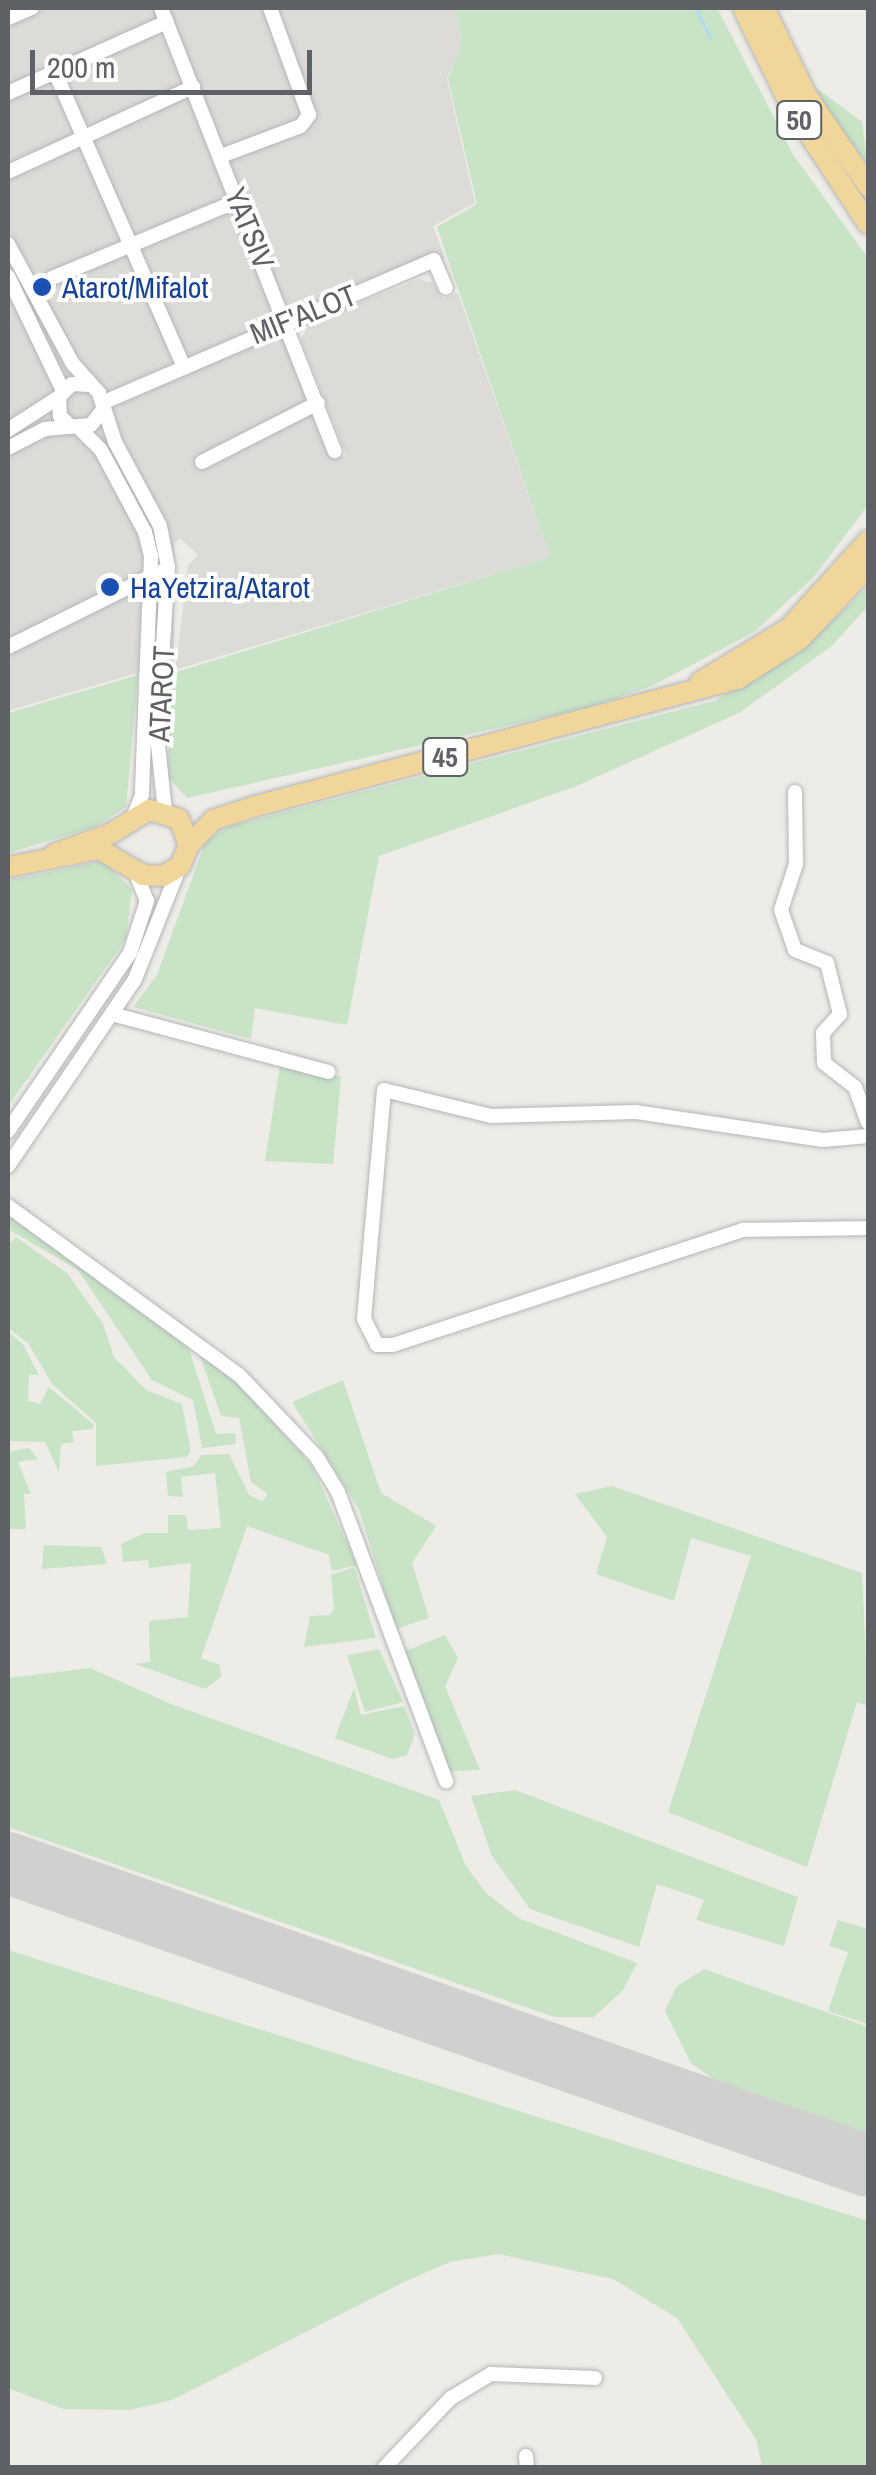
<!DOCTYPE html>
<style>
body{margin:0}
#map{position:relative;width:876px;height:2475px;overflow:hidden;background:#eeece6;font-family:"Archivo Narrow",sans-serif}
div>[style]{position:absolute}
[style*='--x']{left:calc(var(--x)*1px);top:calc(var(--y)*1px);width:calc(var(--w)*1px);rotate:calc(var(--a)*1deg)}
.industrial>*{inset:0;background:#dddbd8}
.green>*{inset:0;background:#c8e3c6}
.stream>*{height:2.5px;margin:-1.25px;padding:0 1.25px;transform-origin:1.25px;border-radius:1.25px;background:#b0dbf5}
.runway>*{height:62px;margin:-31px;padding:0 31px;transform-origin:31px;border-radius:31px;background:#d1d0ce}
.roads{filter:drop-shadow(0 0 2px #b3b6b9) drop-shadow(0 0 2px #b3b6b9)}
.minor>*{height:14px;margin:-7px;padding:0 7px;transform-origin:7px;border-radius:7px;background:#fff}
.highway>*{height:20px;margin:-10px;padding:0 10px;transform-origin:10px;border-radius:10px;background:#f1d69b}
.dots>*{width:28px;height:28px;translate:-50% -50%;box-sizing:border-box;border:5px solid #fff;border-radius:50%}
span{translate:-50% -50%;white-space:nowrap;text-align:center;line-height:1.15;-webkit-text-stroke:8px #fff;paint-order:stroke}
.shield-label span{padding:2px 8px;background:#fff;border:2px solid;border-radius:8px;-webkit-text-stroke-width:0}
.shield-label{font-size:28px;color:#5e6165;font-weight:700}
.street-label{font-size:30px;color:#5e6165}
.transit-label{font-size:30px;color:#164399}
.left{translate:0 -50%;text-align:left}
.frame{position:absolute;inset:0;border:10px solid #5e6165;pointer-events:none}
.scale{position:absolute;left:30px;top:50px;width:282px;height:45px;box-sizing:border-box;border:5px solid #5e6165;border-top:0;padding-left:12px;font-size:30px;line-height:35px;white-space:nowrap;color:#5e6165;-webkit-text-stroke:8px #fff;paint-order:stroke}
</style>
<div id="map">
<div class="industrial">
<div style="clip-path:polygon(8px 8px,454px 8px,462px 41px,447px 79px,475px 203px,433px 226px,445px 258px,290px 319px,341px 457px,346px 454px,301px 340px,309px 323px,419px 279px,433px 283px,443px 299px,458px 293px,550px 557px,175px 670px,188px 565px,198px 555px,181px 539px,174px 543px,174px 662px,8px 711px)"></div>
</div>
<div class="green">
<div style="clip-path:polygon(454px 8px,717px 8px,794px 156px,868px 258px,868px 505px,814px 577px,754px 632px,652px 686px,590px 707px,187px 798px,168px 777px,170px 674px,550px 557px,437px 227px,477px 204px,448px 79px,462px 40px)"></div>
<div style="clip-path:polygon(814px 86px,862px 122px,868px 165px,839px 126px)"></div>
<div style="clip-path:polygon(868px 587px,868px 606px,832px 646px,739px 713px,574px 787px,379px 856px,347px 1025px,255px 1008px,251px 1039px,133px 1007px,157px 975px,206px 840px,230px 826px,714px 701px,795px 655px)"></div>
<div style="clip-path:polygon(138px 675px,126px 807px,95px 827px,8px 853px,8px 713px)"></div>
<div style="clip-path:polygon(103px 861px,132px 889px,126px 939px,8px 1106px,8px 880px)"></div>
<div style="clip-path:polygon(280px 1066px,341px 1077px,333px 1164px,265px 1161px)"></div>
<div style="clip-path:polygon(8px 1215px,188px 1346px,216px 1434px,235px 1433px,236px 1444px,202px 1448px,193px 1400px,152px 1380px,78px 1270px,8px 1229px)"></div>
<div style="clip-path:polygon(16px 1237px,68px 1274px,103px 1324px,114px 1357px,146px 1390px,182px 1404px,191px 1452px,186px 1457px,96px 1466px,96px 1423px,52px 1384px,28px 1343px,8px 1328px,8px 1245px)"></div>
<div style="clip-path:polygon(8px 1332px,22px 1343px,39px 1375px,29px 1375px,28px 1401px,40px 1404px,49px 1387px,93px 1424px,93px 1429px,72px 1431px,74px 1442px,61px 1444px,59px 1472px,45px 1442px,8px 1441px)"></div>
<div style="clip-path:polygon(200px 1356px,240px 1384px,312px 1466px,357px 1565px,332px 1571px,329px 1555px,247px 1526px,201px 1658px,220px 1665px,221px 1677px,205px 1689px,135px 1664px,150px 1662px,149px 1621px,188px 1617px,191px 1563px,149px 1568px,148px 1560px,123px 1562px,121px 1544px,144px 1533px,168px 1533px,168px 1515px,186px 1515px,188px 1530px,221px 1528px,215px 1473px,181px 1477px,183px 1497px,168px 1496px,166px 1472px,194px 1466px,201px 1455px,229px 1454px,249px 1495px,262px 1501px,268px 1494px,251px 1482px,239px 1418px,221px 1416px)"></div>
<div style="clip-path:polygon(343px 1380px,381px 1493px,436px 1526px,412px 1563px,429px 1618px,396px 1629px,359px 1509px,292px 1402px)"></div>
<div style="clip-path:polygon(29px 1448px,38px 1459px,18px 1462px,31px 1494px,24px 1494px,26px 1529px,8px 1529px,8px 1452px)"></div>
<div style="clip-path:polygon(612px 1486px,862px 1573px,868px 1706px,857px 1702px,807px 1867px,668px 1812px,751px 1556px,691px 1538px,674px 1601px,596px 1574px,607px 1537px,575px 1494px)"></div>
<div style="clip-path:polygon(44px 1545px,101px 1547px,107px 1564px,42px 1569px)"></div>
<div style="clip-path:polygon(354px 1567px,376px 1638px,304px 1647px,310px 1616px,330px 1615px,334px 1608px,331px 1575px)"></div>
<div style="clip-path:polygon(445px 1635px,458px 1658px,445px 1686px,480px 1770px,448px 1771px,403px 1652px)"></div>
<div style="clip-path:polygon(379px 1649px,403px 1702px,365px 1712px,347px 1655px)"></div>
<div style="clip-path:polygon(90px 1668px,171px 1704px,439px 1800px,466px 1866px,486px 1893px,518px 1918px,637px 1963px,623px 1990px,594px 2017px,554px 2017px,8px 1827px,8px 1678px)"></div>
<div style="clip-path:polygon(354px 1688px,361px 1715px,404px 1706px,415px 1734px,407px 1755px,392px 1759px,335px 1738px)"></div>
<div style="clip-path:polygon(515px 1790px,798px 1897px,784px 1946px,696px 1920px,704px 1900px,657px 1884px,639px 1947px,530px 1909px,492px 1856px,471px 1796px)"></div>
<div style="clip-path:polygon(838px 1920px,868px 1929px,868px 2024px,828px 2011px,848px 1952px,829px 1946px)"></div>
<div style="clip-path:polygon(8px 1950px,868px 2221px,868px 2467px,762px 2467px,756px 2439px,677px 2318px,613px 2279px,498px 2254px,450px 2262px,406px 2281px,172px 2400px,130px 2410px,63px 2409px,8px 2388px)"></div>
<div style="clip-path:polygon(704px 1969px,868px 2027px,868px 2135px,719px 2083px,691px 2063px,665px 2011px,677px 1986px)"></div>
</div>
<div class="stream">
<div style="--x:696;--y:8;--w:34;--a:64"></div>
</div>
<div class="runway">
<div style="--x:8;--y:1863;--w:912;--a:19.41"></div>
</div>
<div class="roads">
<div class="minor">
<div style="--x:161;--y:8;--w:476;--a:68.6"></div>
<div style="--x:8;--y:18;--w:26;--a:-23"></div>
<div style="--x:55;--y:72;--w:320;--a:66.4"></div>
<div style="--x:8;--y:93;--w:174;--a:-24.1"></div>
<div style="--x:221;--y:156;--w:85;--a:-20.6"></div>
<div style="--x:301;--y:126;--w:14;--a:-54"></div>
<div style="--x:309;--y:115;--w:114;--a:-110"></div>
<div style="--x:8;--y:172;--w:204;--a:-24.7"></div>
<div style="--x:8;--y:244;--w:136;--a:61.6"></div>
<div style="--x:73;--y:364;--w:39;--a:48"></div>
<div style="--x:99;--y:393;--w:52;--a:71.9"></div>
<div style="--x:115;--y:442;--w:95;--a:61.8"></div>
<div style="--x:160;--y:526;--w:42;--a:79"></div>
<div style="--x:168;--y:567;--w:169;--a:93.7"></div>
<div style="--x:157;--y:736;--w:75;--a:83.9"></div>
<div style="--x:8;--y:276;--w:127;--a:64.4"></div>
<div style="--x:52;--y:278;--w:203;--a:-22.6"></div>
<div style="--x:102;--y:403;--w:361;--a:-23.3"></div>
<div style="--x:434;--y:260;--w:30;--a:67"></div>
<div style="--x:69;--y:425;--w:13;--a:-135"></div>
<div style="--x:60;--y:416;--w:19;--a:-93"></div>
<div style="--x:59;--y:397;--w:18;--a:-45"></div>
<div style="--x:72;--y:384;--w:17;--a:3"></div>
<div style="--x:79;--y:428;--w:31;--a:45"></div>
<div style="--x:101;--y:450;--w:93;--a:61.8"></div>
<div style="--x:145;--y:532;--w:25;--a:76"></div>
<div style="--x:151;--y:556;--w:239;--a:92.2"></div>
<div style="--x:142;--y:795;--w:24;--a:112"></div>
<div style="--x:8;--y:430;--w:61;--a:-32.9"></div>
<div style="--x:8;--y:448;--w:42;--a:-27.2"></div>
<div style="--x:45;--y:429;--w:46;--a:-5"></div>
<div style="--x:91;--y:425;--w:18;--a:-52"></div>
<div style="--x:202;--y:462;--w:130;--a:-27"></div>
<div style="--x:8;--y:647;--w:169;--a:-26.4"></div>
<div style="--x:795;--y:792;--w:72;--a:89.2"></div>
<div style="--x:796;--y:864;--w:48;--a:108.1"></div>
<div style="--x:781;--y:910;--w:42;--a:70.7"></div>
<div style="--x:795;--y:950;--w:35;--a:22"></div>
<div style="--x:827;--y:963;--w:53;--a:75.7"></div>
<div style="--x:840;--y:1014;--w:25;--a:132"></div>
<div style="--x:823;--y:1033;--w:30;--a:88"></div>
<div style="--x:824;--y:1063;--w:39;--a:38"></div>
<div style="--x:855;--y:1087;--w:38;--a:70"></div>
<div style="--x:112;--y:1014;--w:224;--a:15"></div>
<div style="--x:8;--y:1131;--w:216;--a:-55.6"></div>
<div style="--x:130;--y:953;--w:55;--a:-71.9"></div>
<div style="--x:147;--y:901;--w:32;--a:-112"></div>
<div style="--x:868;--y:1136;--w:45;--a:174.9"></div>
<div style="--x:823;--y:1140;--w:190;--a:-171.5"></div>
<div style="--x:635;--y:1112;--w:144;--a:178.4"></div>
<div style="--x:491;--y:1116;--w:110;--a:-166.3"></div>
<div style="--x:384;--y:1090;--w:230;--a:95"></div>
<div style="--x:364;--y:1319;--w:29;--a:63"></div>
<div style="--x:377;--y:1345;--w:16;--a:0"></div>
<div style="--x:393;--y:1345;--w:368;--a:-18.2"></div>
<div style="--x:743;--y:1230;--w:125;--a:-0.9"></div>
<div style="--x:8;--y:1166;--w:226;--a:-55.8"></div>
<div style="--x:135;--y:979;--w:122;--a:-68.3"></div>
<div style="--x:8;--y:1206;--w:286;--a:36.2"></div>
<div style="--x:239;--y:1375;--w:112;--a:46.5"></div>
<div style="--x:316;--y:1456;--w:42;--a:58.6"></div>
<div style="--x:338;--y:1492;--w:309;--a:69.5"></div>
<div style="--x:526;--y:2456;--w:12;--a:85"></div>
<div style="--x:384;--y:2468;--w:97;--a:-46.3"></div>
<div style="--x:451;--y:2398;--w:47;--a:-31"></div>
<div style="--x:491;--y:2374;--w:104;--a:2.2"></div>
</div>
<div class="highway">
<div style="--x:743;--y:8;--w:108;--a:64.1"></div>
<div style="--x:790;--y:105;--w:142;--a:56.8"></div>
<div style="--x:764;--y:8;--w:98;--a:64"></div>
<div style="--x:807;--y:96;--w:109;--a:55.9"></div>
<div style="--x:700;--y:682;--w:104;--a:-31.2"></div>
<div style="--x:789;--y:628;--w:118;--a:-47.8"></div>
<div style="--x:189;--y:845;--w:35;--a:-46"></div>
<div style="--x:213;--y:820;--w:45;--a:-18"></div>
<div style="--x:256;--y:806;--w:497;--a:-14.8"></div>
<div style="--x:737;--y:679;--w:73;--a:-32.2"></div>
<div style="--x:799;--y:640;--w:100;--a:-46.6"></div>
<div style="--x:8;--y:867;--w:93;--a:-11.2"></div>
<div style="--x:99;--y:849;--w:51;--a:30.6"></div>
<div style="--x:143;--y:875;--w:20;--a:3"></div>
<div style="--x:163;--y:876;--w:20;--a:-30"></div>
<div style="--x:180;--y:866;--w:23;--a:-67"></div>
<div style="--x:189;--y:845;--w:28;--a:-111"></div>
<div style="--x:179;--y:819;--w:31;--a:-163"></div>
<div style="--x:149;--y:810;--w:46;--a:148.4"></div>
<div style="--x:110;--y:834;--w:59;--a:160.3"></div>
</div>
</div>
<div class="dots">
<div style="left:42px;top:287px;background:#1a4fb4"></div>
<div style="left:110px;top:587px;background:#1a4fb4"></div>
</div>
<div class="shield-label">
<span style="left:799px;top:120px">50</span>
<span style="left:445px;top:757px">45</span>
</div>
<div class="street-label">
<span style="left:250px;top:228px;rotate:68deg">YATSIV</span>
<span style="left:303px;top:314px;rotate:-22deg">MIF'ALOT</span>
<span style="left:161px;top:694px;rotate:-87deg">ATAROT</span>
</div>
<div class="transit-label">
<span class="left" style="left:62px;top:287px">Atarot/Mifalot</span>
<span class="left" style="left:130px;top:587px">HaYetzira/Atarot</span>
</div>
<div class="frame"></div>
<div class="scale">200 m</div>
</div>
